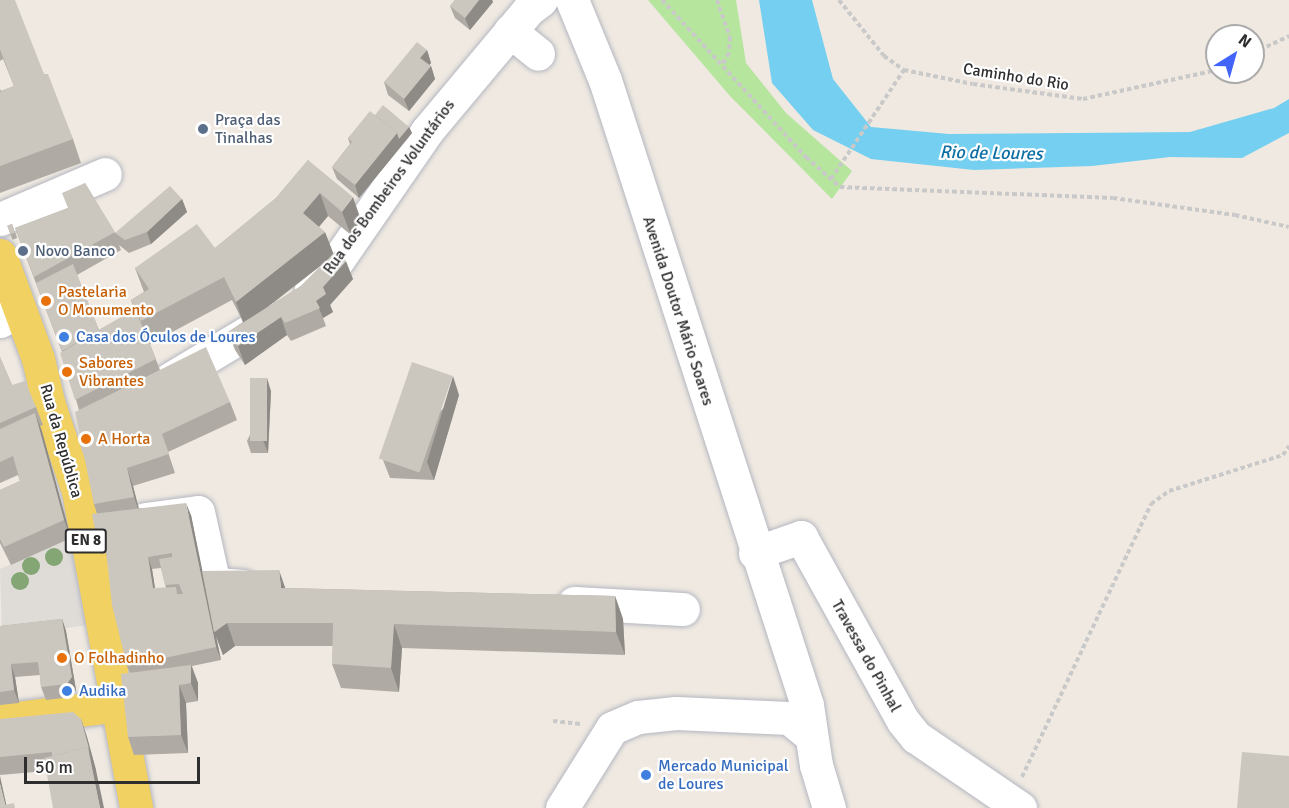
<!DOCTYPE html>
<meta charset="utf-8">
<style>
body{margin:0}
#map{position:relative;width:1289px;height:808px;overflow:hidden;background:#efe9e1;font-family:Signika,sans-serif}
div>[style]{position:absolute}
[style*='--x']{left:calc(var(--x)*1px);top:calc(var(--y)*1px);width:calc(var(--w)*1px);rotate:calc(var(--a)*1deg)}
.green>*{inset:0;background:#b6e59e}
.plaza>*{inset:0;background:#dfdcd8}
.water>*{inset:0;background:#75cff0}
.path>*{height:4px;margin-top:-2px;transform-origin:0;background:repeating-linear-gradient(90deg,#c9c9c9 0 4.5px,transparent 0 7.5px)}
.roads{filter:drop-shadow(0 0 2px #b4b7c1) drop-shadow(0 0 2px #b4b7c1)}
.minor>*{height:33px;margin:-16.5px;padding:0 16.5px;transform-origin:16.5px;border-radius:16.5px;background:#fff}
.major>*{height:33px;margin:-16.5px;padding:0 16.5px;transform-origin:16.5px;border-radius:16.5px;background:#f2d163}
.trees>*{width:18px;height:18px;margin:-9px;border-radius:50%;background:#84a574}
.wall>*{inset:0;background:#afaba4;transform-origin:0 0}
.shaded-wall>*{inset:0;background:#8e8b86}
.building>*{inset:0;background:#cbc7bf;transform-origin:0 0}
.dots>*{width:16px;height:16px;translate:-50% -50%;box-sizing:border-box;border:3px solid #fff;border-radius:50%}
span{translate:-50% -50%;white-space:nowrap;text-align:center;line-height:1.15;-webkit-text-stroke:4.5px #fff;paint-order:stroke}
.shield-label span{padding:2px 4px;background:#fff;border:2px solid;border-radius:4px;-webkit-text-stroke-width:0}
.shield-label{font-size:15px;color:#2e2e2e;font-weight:700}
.street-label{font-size:16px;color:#2e2e2e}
.service-label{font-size:16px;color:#4e5e75}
.left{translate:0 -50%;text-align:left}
.food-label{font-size:16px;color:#c56008}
.shop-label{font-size:16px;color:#366cbe}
.water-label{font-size:18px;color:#0d6fa3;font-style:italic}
.north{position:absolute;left:1205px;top:24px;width:60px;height:60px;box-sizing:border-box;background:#fff;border:2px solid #ababab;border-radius:50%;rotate:37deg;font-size:16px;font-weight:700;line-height:24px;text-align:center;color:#2e2e2e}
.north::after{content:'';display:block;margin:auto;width:21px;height:27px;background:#4264fb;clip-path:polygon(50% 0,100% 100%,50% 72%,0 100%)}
.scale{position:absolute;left:24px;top:757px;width:176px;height:27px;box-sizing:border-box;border:3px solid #2e2e2e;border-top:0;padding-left:8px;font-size:18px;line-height:21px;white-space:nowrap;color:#2e2e2e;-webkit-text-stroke:4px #fff;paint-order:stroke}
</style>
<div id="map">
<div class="green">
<div style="clip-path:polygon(648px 0,736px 0,746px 63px,786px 113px,852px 171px,832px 199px,730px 96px)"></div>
</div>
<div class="plaza">
<div style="clip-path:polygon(71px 538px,88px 625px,2px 637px,0 569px)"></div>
</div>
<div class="water">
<div style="clip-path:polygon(759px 0,812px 0,833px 79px,871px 127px,949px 134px,1190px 132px,1274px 108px,1289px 99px,1289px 133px,1242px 158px,1170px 157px,1092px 166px,974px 170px,871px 159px,813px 130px,772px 83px)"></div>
</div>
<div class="path">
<div style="--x:662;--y:0;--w:213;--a:47.5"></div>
<div style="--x:806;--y:157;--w:45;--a:41.4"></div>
<div style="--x:840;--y:187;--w:273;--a:2.3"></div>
<div style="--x:1113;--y:198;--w:123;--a:7.9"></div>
<div style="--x:1235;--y:215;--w:55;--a:12.5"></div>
<div style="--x:717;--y:0;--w:39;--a:71"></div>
<div style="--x:730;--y:37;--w:16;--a:94"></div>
<div style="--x:729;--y:53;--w:14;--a:120"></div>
<div style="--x:839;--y:0;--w:72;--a:51.2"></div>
<div style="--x:884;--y:56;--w:24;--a:35"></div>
<div style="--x:904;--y:70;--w:70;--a:11.5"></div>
<div style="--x:973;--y:84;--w:111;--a:7.8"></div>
<div style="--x:1083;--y:99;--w:137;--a:-12.2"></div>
<div style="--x:1253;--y:53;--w:40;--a:-25"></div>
<div style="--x:831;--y:179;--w:131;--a:-56.2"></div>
<div style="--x:553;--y:721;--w:28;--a:6"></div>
<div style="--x:1022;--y:777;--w:302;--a:-64.7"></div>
<div style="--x:1151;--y:504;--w:22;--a:-36"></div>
<div style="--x:1169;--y:491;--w:120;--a:-17.5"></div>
<div style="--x:1283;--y:455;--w:11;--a:-56"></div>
</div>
<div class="roads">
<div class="minor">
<div style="--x:572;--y:0;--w:87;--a:67.6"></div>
<div style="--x:605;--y:80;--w:657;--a:72.09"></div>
<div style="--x:807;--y:705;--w:61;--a:81.5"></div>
<div style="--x:816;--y:765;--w:45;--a:73.2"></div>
<div style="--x:510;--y:31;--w:36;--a:39"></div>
<div style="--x:0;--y:219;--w:114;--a:-23.2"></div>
<div style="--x:311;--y:288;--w:34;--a:-45"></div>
<div style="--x:335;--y:264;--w:162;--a:-55.3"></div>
<div style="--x:427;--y:131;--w:159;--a:-50.1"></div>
<div style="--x:529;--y:9;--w:15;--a:-37"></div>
<div style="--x:0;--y:321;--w:22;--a:-27"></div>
<div style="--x:170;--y:379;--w:117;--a:-31"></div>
<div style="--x:145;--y:519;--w:53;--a:-7.5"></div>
<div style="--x:198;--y:512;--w:74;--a:77.5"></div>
<div style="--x:214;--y:584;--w:29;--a:4"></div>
<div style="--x:755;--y:553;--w:49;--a:-19.2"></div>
<div style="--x:801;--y:537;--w:210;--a:61"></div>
<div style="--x:903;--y:721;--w:21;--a:51"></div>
<div style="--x:916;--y:737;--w:126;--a:34.3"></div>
<div style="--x:574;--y:603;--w:109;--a:3.2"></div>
<div style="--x:562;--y:808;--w:94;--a:-58"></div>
<div style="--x:612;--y:728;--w:28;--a:-23"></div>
<div style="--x:638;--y:717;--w:38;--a:-6"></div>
<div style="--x:676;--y:713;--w:113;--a:2.5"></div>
<div style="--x:789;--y:718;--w:28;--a:39"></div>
</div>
<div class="major">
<div style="--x:0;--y:255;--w:111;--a:69.9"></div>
<div style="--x:38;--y:359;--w:47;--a:76.6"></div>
<div style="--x:49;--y:405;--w:91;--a:71.4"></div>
<div style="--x:78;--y:491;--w:322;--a:79.6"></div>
<div style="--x:0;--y:720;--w:119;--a:-7.2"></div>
</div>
</div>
<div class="trees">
<div style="left:54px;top:557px"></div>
<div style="left:31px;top:566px"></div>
<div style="left:20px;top:581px"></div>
</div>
<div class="wall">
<div style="clip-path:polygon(0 0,44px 74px,73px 139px,81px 163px,0 193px,0 89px,1px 91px,14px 86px,3px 59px,0 61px)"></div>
<div style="clip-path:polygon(455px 0,492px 0,493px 2px,470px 30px,455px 18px,450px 6px)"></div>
<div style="clip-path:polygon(427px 50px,431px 63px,429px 65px,431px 66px,435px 79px,409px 111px,388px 95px,384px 82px)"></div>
<div style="clip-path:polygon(375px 115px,409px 127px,412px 133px,359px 198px,337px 179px,332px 167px,350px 144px,348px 138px)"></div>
<div style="clip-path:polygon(evenodd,308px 160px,361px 220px,351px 235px,328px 216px,319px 227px,333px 254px,353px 279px,330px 305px,333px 312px,323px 318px,326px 326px,291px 341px,287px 335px,245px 365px,235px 350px,228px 332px,243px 322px,232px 300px,150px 344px,160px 370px,230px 402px,237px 420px,168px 452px,175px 473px,133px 486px,139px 508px,191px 515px,202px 571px,285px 588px,615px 596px,623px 619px,625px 655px,402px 648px,399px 692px,341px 688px,332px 664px,333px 646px,235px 646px,223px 655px,216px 636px,221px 660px,192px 666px,198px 683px,198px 701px,186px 703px,188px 753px,134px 755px,128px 737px,130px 673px,127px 666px,106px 553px,101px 554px,97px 541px,97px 514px,94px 504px,79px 410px,62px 352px,15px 228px,68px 208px,85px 183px,115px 233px,182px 199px,187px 212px,151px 244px,129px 253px,119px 245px,121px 250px,77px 275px,99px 330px,134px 310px,131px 300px,144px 292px,135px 268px,215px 248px,276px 198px,308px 160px,326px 261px,301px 286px,268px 307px,318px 268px,326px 261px,308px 160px,161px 568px,166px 588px,155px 588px,152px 569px,161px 568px)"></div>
<div style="left:12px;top:224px;width:15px;height:5px;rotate:70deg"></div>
<div style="clip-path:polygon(0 357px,12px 385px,36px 407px,43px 425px,40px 426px,71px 538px,11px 565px,0 543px,0 490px,20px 481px,18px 475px,0 483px)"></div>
<div style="clip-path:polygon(271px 391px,268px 453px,251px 453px,247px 441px)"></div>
<div style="clip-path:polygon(459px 395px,434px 480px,390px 478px,383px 460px)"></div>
<div style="clip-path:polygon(62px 619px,66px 631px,76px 690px,72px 697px,46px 700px,41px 687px,40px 675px,15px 677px,19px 703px,0 705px,0 626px)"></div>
<div style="clip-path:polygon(0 719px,81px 719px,87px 737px,96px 770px,46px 771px,0 775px)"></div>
</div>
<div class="shaded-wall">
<div style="clip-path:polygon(479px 0,492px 0,493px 2px,470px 30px,465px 18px)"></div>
<div style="clip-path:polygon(427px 50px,431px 63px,425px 71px,420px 58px)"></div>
<div style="clip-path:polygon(431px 66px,435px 79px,409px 111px,404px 99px)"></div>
<div style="clip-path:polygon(409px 127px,412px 133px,359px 198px,355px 185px,397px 133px)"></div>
<div style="clip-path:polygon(320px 193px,328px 216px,311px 236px,303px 213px)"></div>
<div style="clip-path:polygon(353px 197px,361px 220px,351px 235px,342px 212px)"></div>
<div style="clip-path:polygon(182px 199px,187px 212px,151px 244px,147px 232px)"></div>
<div style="clip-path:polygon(325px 232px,334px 255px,244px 325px,236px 302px)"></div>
<div style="clip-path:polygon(346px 261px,353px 279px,330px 305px,333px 312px,323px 318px,316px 301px,323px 287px)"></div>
<div style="clip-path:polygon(281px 317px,287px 335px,245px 365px,238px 346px)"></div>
<div style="clip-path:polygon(453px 376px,459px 395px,434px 480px,427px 462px)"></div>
<div style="clip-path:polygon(267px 378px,271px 391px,268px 453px,263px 440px)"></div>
<div style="clip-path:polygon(35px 413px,42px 431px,71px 538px,64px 520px)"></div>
<div style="clip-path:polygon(127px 468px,133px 486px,140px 515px,134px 497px)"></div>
<div style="clip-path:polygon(186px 503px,191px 515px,215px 632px,227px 623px,235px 646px,223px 655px,216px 636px,221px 660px,216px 647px)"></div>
<div style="clip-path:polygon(148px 557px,152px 569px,157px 601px,153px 588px)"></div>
<div style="clip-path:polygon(279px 570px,287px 593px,281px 588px)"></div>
<div style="clip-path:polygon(615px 596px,623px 619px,625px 655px,616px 632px)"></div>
<div style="clip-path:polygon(62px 619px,66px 631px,76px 690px,72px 697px,67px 684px)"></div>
<div style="clip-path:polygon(394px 624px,402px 648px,399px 692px,391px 668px)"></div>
<div style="clip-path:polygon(11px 664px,15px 677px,19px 703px,14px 690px)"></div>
<div style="clip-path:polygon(191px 665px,198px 683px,198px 701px,191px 683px)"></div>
<div style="clip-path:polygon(179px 685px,186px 703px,188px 753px,181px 735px)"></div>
<div style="clip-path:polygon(81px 719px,87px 737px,96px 770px,104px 808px,100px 808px)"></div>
<div style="clip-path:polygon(0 776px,7px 808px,6px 808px,0 784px)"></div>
</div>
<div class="building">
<div style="clip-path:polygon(0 0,15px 0,44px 74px,48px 74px,73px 139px,0 166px,0 92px,14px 86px,0 49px)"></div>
<div style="clip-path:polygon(455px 0,479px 0,465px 18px,450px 6px)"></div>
<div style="clip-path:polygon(417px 42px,427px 50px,420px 58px,431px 66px,404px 99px,384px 82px)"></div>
<div style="clip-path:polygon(383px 105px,409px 127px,399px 139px,397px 133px,375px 115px)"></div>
<div style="clip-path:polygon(370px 111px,397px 133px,355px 185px,332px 167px,352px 142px,348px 138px)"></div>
<div style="clip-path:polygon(308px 160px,353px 197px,342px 212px,320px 193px,303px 213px,325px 232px,236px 302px,224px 277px,141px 321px,131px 300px,149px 289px,135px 268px,197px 224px,215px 248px,276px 198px)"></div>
<div style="clip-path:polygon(85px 183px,115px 232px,34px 277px,15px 228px,68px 208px,62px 193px)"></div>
<div style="clip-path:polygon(170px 186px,182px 199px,147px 232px,125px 240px,115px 233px)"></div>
<div style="left:12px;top:224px;width:9px;height:5px;rotate:69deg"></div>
<div style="clip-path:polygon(336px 251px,346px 261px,323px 287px,326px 294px,316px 301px,320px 308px,285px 323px,281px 317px,238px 346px,228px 332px,301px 286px)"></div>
<div style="clip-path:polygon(73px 264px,99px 330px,62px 351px,36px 283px)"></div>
<div style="clip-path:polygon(135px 309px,156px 359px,75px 400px,60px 353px)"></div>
<div style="clip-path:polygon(206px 347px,230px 402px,162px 434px,169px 454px,127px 468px,134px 497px,94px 504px,75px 412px)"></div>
<div style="clip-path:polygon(0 357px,12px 385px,25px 381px,36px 407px,0 423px)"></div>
<div style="left:412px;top:362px;width:43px;height:102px;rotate:19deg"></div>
<div style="left:250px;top:378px;width:17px;height:63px"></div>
<div style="clip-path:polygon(35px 413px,64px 520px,4px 547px,0 539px,0 490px,20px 481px,13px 456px,0 462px,0 429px)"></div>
<div style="clip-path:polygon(evenodd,186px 503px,216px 647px,127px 666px,112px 605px,105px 541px,97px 541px,92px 514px,186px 503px,172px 553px,172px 557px,159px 559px,165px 585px,179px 584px,183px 594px,177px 594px,176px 587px,153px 588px,148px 557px,172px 553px)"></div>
<div style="clip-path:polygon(279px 570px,281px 588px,615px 596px,616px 632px,394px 624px,391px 668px,332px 664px,333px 623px,227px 623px,214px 632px,202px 571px)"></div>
<div style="clip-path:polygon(62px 619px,72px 677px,67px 684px,41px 687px,38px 662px,11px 664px,14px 690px,0 692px,0 626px)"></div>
<div style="clip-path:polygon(191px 665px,191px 683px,179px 685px,181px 735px,128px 737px,121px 674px)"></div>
<div style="clip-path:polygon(73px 712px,81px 719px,90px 752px,88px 747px,52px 756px,52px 752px,0 757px,0 719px)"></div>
<div style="clip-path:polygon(88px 747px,100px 808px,53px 808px,44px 758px)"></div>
<div style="clip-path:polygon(1242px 752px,1289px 756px,1289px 808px,1237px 808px)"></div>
<div style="clip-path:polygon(0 784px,5px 805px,0 806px)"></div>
<div style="clip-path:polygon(14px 803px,15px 808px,0 808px,0 806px)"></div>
</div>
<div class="dots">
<div style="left:203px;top:129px;background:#5c6f8a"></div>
<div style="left:23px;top:251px;background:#5c6f8a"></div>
<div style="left:46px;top:301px;background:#e8710a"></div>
<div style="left:64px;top:337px;background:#3f7fe0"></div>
<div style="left:67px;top:372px;background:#e8710a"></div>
<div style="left:86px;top:439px;background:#e8710a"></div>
<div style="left:62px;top:658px;background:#e8710a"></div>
<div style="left:67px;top:691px;background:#3f7fe0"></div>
<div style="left:646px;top:775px;background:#3f7fe0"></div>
</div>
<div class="shield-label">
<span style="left:86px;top:541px">EN 8</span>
</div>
<div class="street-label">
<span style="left:1016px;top:77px;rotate:9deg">Caminho do Rio</span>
<span style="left:389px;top:187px;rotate:-54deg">Rua dos Bombeiros Voluntários</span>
<span style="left:678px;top:311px;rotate:72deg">Avenida Doutor Mário Soares</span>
<span style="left:61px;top:441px;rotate:74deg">Rua da República</span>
<span style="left:866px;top:656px;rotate:61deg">Travessa do Pinhal</span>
</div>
<div class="service-label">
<span class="left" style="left:215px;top:129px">Praça das<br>Tinalhas</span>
<span class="left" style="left:35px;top:251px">Novo Banco</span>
</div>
<div class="food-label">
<span class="left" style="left:58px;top:301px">Pastelaria<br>O Monumento</span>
<span class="left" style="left:79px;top:372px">Sabores<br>Vibrantes</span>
<span class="left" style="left:98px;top:439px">A Horta</span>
<span class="left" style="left:74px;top:658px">O Folhadinho</span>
</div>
<div class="shop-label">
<span class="left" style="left:76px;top:337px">Casa dos Óculos de Loures</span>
<span class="left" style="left:79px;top:691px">Audika</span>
<span class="left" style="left:658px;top:775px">Mercado Municipal<br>de Loures</span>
</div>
<div class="water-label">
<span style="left:991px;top:153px;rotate:1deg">Rio de Loures</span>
</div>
<div class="north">N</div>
<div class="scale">50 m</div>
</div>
